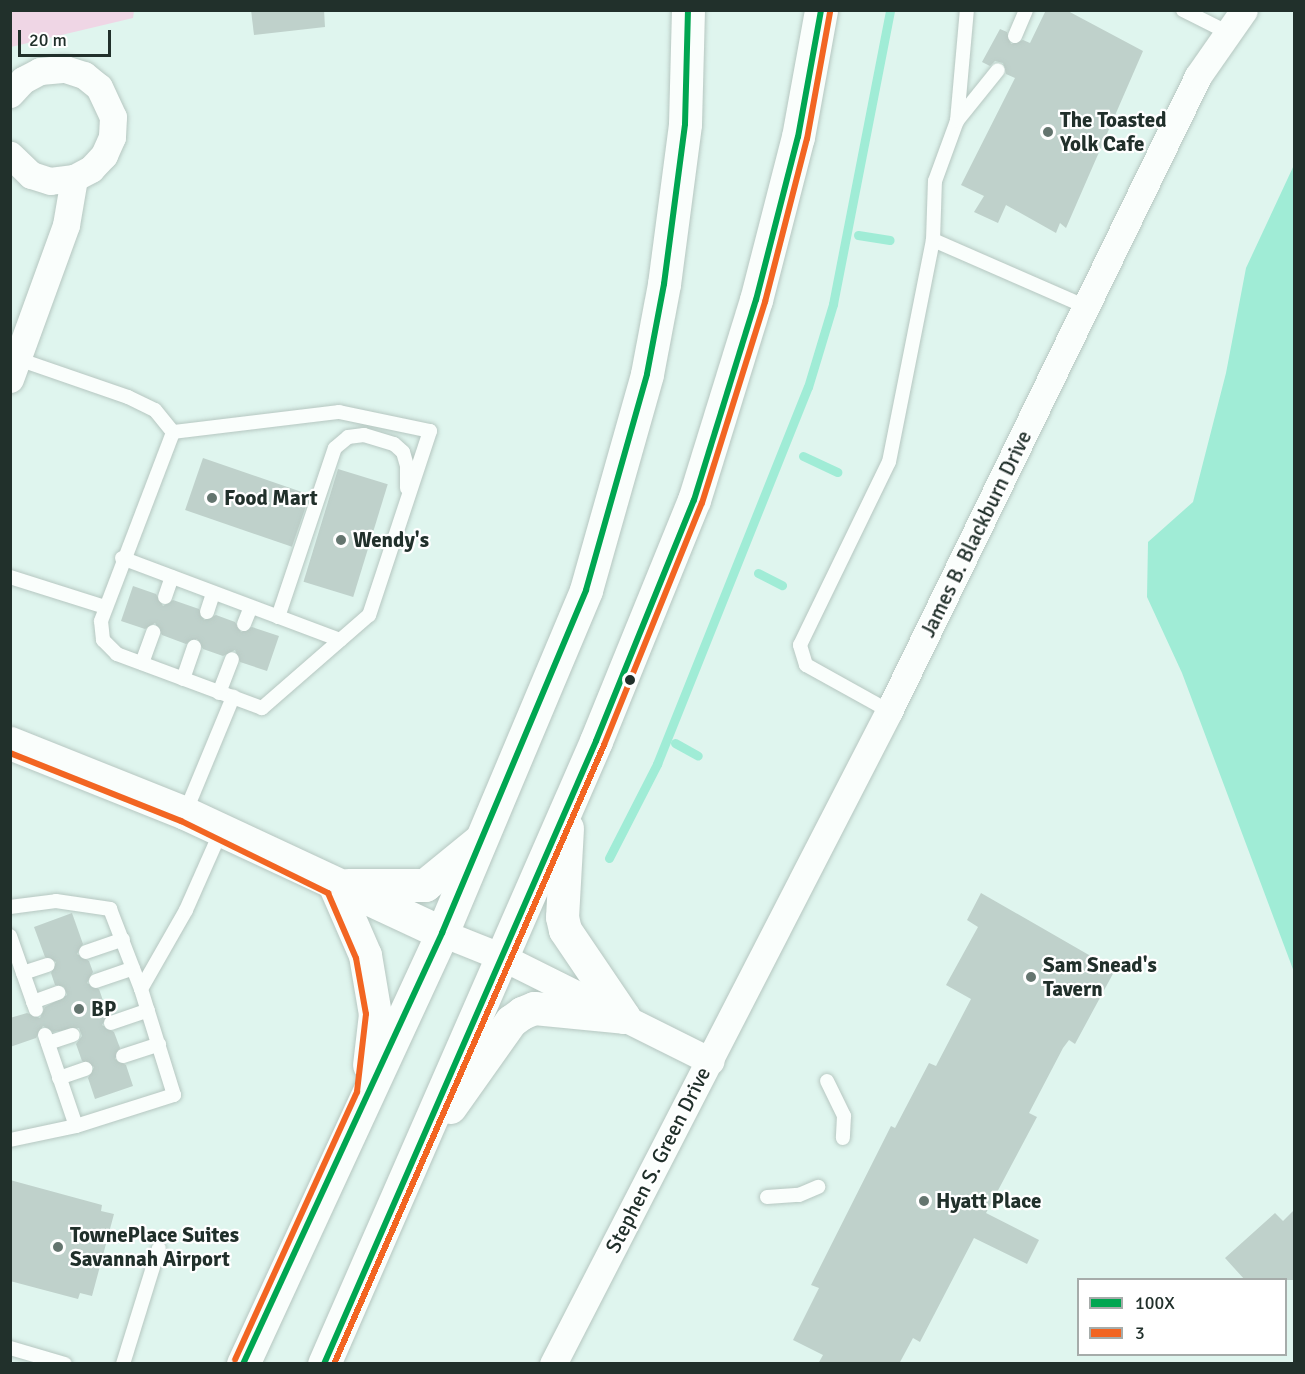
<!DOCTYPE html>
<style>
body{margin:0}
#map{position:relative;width:1305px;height:1374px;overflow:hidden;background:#dff5ee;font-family:Signika,sans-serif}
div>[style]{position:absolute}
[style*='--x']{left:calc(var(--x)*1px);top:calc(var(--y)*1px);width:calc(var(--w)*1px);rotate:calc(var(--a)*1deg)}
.green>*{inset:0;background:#efd6e5}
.water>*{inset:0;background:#a0ecd6}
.stream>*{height:9px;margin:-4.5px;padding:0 4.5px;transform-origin:4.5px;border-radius:4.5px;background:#a0ecd6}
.building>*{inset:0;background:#bfd1cb;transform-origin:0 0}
.roads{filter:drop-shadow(0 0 2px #b6c7c1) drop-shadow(0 0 2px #b6c7c1)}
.lane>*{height:14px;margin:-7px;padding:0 7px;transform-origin:7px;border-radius:7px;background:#fafefc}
.street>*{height:27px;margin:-13.5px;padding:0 13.5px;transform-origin:13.5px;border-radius:13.5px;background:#fafefc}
.secondary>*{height:33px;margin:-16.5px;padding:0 16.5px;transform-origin:16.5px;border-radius:16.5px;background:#fafefc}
.bus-1>*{height:6px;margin:-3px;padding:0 3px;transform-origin:3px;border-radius:3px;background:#00a651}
.bus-2>*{height:6px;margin:-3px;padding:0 3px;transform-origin:3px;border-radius:3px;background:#f26522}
.dots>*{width:16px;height:16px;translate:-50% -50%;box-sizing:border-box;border:3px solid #fff;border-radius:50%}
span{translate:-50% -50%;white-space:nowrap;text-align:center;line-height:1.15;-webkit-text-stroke:4.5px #fff;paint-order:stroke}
.poi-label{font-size:21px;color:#21302b;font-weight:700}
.left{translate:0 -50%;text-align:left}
.street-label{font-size:21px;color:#21302b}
.frame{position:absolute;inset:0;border:12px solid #21302b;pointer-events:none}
.legend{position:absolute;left:1077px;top:1278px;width:210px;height:78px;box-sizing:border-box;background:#fff;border:2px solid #a6acaa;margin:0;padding:8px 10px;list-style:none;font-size:18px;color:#21302b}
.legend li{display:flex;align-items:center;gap:12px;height:30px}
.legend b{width:30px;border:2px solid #a6acaa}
.scale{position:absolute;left:18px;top:30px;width:93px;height:27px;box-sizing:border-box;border:3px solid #21302b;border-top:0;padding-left:8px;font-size:18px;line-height:21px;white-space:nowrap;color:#21302b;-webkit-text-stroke:4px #fff;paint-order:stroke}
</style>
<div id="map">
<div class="green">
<div style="clip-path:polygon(10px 11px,11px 10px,134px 11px,133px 18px,11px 47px)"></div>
</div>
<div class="water">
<div style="clip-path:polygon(1294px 165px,1294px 972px,1182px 673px,1147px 597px,1148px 542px,1193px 502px,1226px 373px,1246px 268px)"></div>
</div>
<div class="stream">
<div style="--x:858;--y:235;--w:32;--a:9"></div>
<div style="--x:803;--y:456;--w:38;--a:25"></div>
<div style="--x:758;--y:573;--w:27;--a:27"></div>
<div style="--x:675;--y:743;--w:26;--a:29"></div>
<div style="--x:609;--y:858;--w:106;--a:-62.9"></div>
<div style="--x:657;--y:764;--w:406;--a:-68.2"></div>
<div style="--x:808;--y:387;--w:87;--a:-73.2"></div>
<div style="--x:833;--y:304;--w:299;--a:-79"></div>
</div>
<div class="building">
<div style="clip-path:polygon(251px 10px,324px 10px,325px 27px,254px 35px)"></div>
<div style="clip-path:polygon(1046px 10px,1066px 10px,1143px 51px,1066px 228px,1060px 223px,1056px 233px,1006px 205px,998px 223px,974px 212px,984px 196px,961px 185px,1015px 78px,1006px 74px,1003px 63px,995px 61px,990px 66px,982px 62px,1000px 29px,1007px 32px,1011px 44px,1023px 40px,1030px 43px)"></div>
<div style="left:203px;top:458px;width:113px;height:55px;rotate:19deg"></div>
<div style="left:338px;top:469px;width:52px;height:118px;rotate:17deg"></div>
<div style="clip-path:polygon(133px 586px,156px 594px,163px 606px,173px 600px,199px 609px,204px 620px,216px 615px,235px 622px,241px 632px,252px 627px,279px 636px,267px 671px,240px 662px,235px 650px,223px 656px,203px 649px,197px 639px,186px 644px,162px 635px,155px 623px,145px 629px,121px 621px)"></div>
<div style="clip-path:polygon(981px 893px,1115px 970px,1075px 1044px,1069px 1040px,1063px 1048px,1029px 1113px,1037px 1117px,986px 1213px,1039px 1240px,1027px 1264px,974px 1238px,920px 1342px,913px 1338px,899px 1364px,818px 1364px,823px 1355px,793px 1340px,819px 1288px,811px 1285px,891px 1126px,895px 1128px,929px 1063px,936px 1066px,971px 999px,946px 985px,978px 927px,967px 920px)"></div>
<div style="clip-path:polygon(72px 913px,83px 944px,77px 954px,89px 961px,93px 972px,87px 983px,99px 989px,108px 1015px,102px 1025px,114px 1032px,120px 1048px,115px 1059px,126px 1065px,133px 1086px,95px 1099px,88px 1078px,94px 1067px,82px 1061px,76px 1044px,82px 1036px,79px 1028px,53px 1032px,43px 1026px,36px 1038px,10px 1047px,10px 1018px,27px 1013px,40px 1018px,45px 1007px,67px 995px,64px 987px,55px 985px,51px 973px,56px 962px,45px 957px,34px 927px)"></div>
<div style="clip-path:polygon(10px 1180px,102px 1205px,101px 1211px,114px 1214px,92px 1296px,80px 1293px,78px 1299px,10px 1281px)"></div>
<div style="clip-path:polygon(1294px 1210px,1294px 1280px,1245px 1280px,1225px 1258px,1275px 1213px,1283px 1221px)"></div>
</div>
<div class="roads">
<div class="lane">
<div style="--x:1183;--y:10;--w:49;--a:26.6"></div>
<div style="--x:1015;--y:36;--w:28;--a:-67"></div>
<div style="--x:957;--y:121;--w:65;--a:-51.2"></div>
<div style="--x:933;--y:240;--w:167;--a:23.6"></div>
<div style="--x:18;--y:359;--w:116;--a:19.1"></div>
<div style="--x:128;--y:397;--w:30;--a:26"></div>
<div style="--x:155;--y:410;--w:28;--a:51"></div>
<div style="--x:339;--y:412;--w:93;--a:11.8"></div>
<div style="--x:430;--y:431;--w:194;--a:108.3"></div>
<div style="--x:369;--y:615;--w:142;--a:139"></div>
<div style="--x:262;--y:708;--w:155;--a:-159.6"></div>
<div style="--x:117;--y:654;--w:20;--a:-135"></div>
<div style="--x:103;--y:640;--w:19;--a:-96"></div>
<div style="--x:101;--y:621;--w:202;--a:-69.1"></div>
<div style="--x:173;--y:432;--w:167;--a:-6.9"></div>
<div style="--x:122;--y:558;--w:233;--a:20.6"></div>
<div style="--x:10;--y:577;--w:100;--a:17.5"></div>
<div style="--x:165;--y:597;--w:21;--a:-71"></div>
<div style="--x:207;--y:612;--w:20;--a:-72"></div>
<div style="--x:278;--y:617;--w:178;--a:-71.4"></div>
<div style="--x:335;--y:448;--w:17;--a:-40"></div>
<div style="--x:348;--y:437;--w:16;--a:-7"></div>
<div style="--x:364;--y:435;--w:31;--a:17"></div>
<div style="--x:394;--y:444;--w:12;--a:42"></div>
<div style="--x:403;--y:452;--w:15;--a:74"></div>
<div style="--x:407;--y:466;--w:22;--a:90"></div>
<div style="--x:244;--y:624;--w:18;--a:-68"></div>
<div style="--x:142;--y:663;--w:33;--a:-70"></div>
<div style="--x:183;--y:679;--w:34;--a:-71"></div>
<div style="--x:219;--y:693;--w:36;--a:-69"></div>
<div style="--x:889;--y:711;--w:95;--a:-151"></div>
<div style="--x:806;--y:665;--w:21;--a:-107"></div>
<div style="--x:800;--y:645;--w:203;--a:-64.1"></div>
<div style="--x:889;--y:462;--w:226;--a:-78.8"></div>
<div style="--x:933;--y:240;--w:59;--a:-88.1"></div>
<div style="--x:935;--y:181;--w:64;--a:-69.9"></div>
<div style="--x:957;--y:121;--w:111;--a:-84.9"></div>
<div style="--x:185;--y:813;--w:126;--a:-67.5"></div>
<div style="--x:10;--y:907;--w:46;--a:-7.4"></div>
<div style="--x:56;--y:901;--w:55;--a:8.4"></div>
<div style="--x:110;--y:909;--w:86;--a:68.8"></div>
<div style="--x:141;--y:989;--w:91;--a:-60.3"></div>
<div style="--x:186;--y:910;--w:86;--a:-66.1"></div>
<div style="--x:10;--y:936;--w:78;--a:70.6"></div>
<div style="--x:86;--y:952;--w:39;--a:-19"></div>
<div style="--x:23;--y:973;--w:26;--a:-18"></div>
<div style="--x:96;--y:981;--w:39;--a:-19"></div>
<div style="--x:33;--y:1002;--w:27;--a:-20"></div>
<div style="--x:111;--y:1023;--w:39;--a:-19"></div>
<div style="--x:45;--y:1035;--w:96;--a:71.2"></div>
<div style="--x:48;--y:1043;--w:26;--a:-18"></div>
<div style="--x:123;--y:1056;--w:38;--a:-18"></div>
<div style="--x:59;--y:1078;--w:28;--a:-19"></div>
<div style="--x:827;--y:1081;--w:39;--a:64"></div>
<div style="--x:844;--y:1116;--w:22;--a:93"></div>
<div style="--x:10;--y:1140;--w:67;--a:-12"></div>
<div style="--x:76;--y:1126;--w:103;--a:-17.6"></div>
<div style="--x:174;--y:1095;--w:111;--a:-107.3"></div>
<div style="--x:767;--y:1197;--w:32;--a:-4"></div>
<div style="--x:799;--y:1195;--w:21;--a:-23"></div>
<div style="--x:10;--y:1348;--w:57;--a:16.2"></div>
<div style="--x:123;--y:1364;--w:121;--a:-72.8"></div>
</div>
<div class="street">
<div style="--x:10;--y:94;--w:19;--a:-47"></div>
<div style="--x:23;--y:80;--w:19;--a:-28"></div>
<div style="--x:40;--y:71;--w:25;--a:-5"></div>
<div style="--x:65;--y:69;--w:20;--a:18"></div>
<div style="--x:84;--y:75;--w:19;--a:39"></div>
<div style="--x:99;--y:87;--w:33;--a:65"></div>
<div style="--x:113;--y:117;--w:20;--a:93"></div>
<div style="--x:112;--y:137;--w:20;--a:114"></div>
<div style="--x:104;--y:155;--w:19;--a:133"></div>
<div style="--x:91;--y:169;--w:19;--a:152"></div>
<div style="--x:74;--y:178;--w:24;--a:173"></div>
<div style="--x:50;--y:181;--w:20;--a:-162"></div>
<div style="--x:31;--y:175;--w:29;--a:-136"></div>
<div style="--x:10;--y:379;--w:164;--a:-70"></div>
<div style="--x:66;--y:225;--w:48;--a:-80.3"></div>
<div style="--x:442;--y:933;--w:65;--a:21.8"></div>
<div style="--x:502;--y:957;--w:233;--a:26.5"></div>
<div style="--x:553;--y:1364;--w:734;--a:-62.77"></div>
<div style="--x:889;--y:711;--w:706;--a:-64.05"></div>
<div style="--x:1198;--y:76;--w:80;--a:-55.1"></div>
</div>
<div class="secondary">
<div style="--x:10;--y:743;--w:188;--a:21.8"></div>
<div style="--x:185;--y:813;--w:284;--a:25"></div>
<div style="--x:567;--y:828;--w:89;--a:93.2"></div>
<div style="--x:562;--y:917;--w:13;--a:77"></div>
<div style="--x:565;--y:930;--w:105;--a:55.9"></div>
<div style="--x:348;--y:885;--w:77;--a:0"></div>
<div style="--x:425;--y:885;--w:70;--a:-39.2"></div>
<div style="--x:335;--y:886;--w:75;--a:66.5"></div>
<div style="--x:365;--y:955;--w:60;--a:80.4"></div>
<div style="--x:375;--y:1014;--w:51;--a:96.7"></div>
<div style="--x:450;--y:1107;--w:105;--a:-54.7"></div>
<div style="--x:511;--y:1021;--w:14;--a:-36"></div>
<div style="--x:522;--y:1013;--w:13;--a:-23"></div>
<div style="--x:534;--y:1008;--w:90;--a:5.7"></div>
<div style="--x:243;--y:1364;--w:475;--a:-65.2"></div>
<div style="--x:442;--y:933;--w:372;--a:-67.2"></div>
<div style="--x:586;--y:590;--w:224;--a:-74.2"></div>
<div style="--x:647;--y:374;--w:92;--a:-79.3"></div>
<div style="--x:664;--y:284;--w:161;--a:-82.5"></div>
<div style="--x:685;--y:124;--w:114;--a:-88.5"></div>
<div style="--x:324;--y:1364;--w:680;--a:-66.41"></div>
<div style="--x:596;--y:741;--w:260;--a:-67.9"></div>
<div style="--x:694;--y:500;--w:209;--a:-72.8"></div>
<div style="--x:756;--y:300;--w:168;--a:-75.6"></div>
<div style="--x:798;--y:137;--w:129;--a:-79.7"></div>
</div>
</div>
<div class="bus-1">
<div style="--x:243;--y:1364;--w:475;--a:-65.2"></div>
<div style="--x:442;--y:933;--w:372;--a:-67.2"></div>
<div style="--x:586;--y:590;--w:224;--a:-74.2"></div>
<div style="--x:647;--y:374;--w:92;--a:-79.3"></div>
<div style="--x:664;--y:284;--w:161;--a:-82.5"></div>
<div style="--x:685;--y:124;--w:114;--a:-88.5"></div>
<div style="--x:324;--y:1364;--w:680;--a:-66.41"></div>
<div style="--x:596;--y:741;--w:260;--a:-67.9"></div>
<div style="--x:694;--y:500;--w:209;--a:-72.8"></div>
<div style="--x:756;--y:300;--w:168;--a:-75.6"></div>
<div style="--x:798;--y:137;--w:129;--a:-79.7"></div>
</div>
<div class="bus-2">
<div style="--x:10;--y:753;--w:184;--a:21.7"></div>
<div style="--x:181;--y:821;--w:164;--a:26.1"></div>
<div style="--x:328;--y:893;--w:71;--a:66.7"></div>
<div style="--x:356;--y:958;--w:57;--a:79.9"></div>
<div style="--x:366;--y:1014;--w:79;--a:96.6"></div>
<div style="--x:357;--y:1092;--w:294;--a:114.5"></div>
<div style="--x:334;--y:1364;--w:675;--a:-66.43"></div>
<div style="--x:604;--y:745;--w:261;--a:-68"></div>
<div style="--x:702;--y:503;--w:211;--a:-72.6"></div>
<div style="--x:765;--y:302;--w:168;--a:-75.6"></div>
<div style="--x:807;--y:139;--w:129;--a:-79.7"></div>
</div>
<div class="dots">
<div style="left:1048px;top:132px;background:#64756f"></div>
<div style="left:212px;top:498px;background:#64756f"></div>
<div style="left:341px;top:540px;background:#64756f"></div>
<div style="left:630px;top:680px;background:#21302b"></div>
<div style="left:1031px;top:977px;background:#64756f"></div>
<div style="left:79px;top:1009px;background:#64756f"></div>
<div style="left:924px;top:1201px;background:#64756f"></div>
<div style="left:58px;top:1247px;background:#64756f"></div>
</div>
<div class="poi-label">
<span class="left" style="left:1060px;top:132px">The Toasted<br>Yolk Cafe</span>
<span class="left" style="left:224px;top:498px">Food Mart</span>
<span class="left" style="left:353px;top:540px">Wendy's</span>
<span class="left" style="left:1043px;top:977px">Sam Snead's<br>Tavern</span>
<span class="left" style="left:91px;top:1009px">BP</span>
<span class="left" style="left:936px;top:1201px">Hyatt Place</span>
<span class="left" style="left:70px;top:1247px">TownePlace Suites<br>Savannah Airport</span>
</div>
<div class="street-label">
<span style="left:976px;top:534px;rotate:-64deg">James B. Blackburn Drive</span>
<span style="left:658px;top:1160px;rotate:-63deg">Stephen S. Green Drive</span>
</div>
<div class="frame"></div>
<ul class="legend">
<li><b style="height:8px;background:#00a651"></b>100X</li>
<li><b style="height:8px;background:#f26522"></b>3</li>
</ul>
<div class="scale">20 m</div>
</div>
